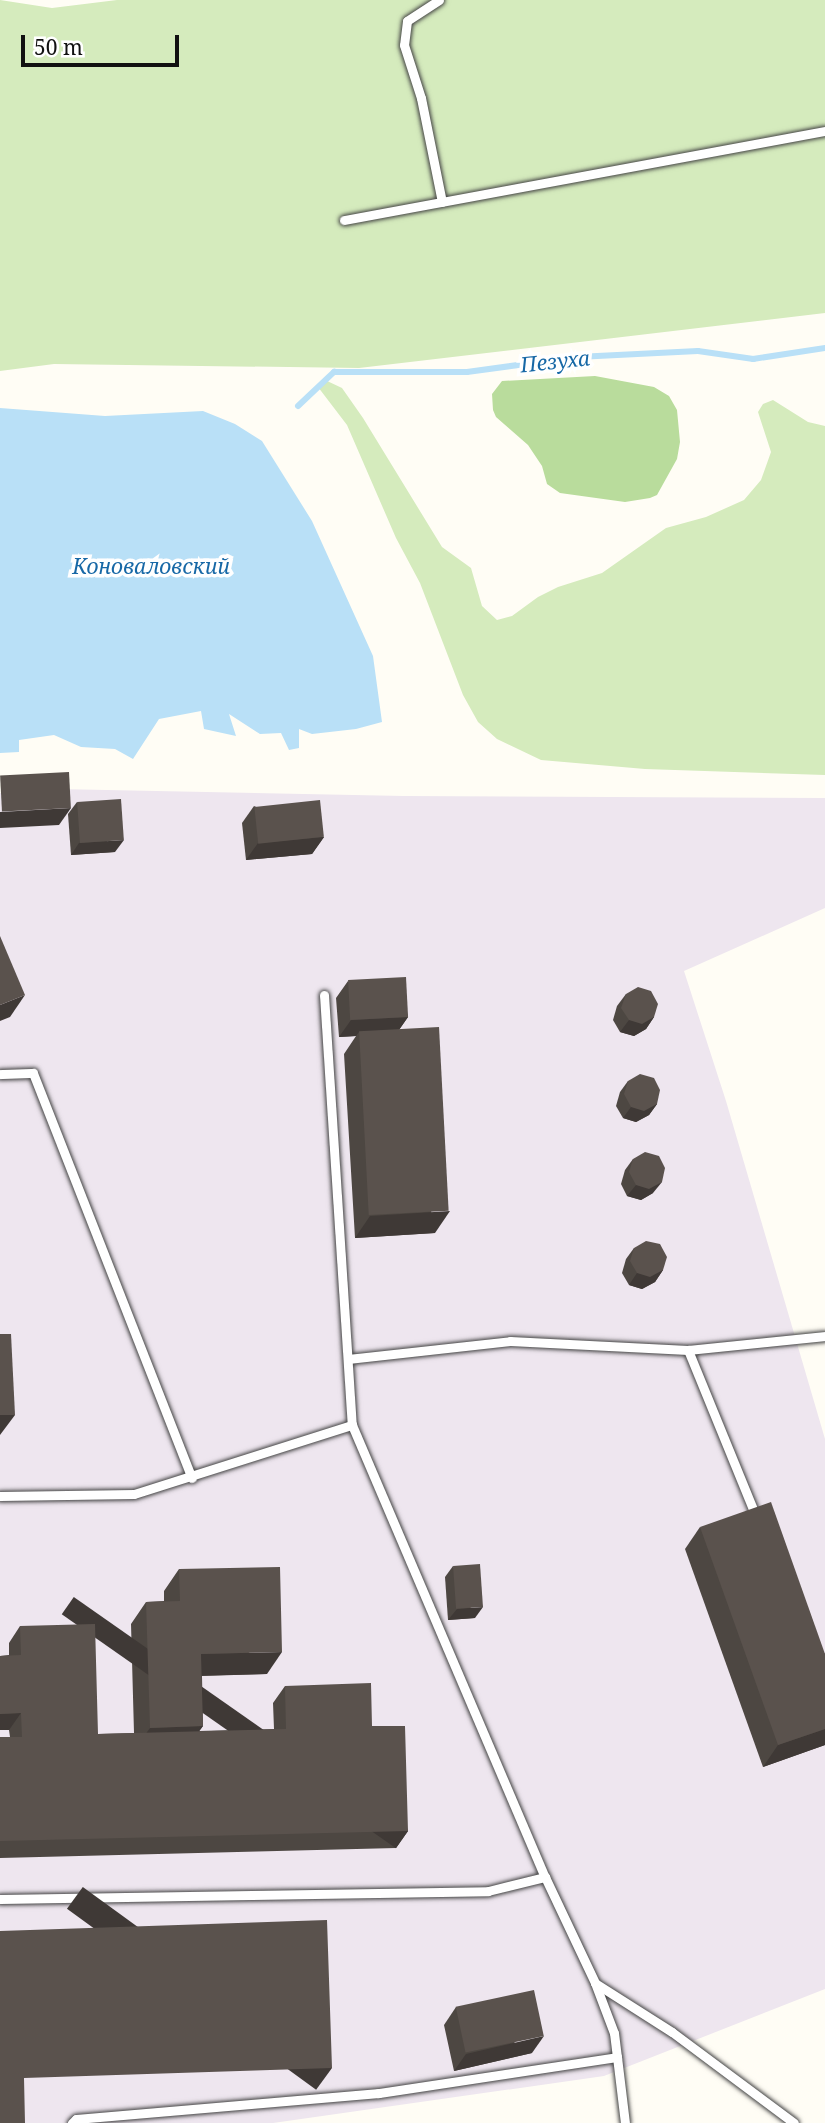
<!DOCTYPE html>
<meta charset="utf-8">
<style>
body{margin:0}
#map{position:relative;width:825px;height:2123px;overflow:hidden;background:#fffdf5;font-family:"Noto Serif",serif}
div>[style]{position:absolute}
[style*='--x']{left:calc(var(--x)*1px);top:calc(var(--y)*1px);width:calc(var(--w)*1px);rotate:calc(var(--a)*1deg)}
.industrial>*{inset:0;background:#eee6ef}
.green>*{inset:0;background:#d5ebbd}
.forest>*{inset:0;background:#b9dc9c}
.water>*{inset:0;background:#b9e0f7}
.stream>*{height:6px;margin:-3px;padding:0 3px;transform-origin:3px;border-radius:3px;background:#b9e0f7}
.roads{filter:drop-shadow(0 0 2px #444) drop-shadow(0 0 2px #444)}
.lane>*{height:9px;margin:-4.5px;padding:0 4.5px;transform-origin:4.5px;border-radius:4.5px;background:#fff}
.wall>*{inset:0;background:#4d4742}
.shaded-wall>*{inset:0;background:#3f3936;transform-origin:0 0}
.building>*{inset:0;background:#5a524d;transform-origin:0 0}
span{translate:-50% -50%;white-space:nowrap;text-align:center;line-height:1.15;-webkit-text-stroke:7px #fff;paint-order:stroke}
.water-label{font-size:21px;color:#1768a6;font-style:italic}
.scale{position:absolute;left:21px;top:35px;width:158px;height:32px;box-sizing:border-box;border:4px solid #111;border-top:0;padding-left:9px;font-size:21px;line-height:24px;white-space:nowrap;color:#111;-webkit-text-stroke:5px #fff;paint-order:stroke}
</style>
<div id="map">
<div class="industrial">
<div style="clip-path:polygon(57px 789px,404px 796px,825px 798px,825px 908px,684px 971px,726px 1101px,825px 1439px,825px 1989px,604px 2076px,273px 2123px,0 2123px,0 793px)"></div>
</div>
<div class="green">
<div style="clip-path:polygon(0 0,52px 8px,117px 0,825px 0,825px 313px,359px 368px,54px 364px,0 371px)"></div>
<div style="clip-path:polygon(325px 380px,342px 388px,363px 418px,442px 547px,471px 568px,482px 606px,497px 620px,512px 616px,538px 597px,558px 587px,602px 573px,666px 528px,706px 517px,744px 500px,761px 480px,771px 452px,758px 412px,763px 404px,773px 400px,808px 422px,825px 426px,825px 775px,645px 769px,541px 760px,497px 739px,478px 722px,463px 695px,420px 583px,396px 538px,347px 425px,318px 387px)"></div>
</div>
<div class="forest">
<div style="clip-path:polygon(595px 376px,654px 387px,669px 396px,677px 410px,680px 442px,677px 459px,657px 495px,650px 498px,625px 502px,560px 493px,547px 484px,542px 466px,528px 445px,496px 417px,493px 410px,492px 394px,502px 381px)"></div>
</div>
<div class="water">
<div style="clip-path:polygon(0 408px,105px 416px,203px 411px,235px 424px,262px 441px,312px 521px,373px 656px,382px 722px,356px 729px,312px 734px,299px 729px,299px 748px,289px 750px,281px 733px,260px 734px,229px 714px,236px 736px,204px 729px,201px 711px,159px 719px,133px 759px,115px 749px,81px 747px,54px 735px,19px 740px,19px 752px,0 753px)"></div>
</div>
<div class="stream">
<div style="--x:298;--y:406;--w:50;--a:-43.4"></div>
<div style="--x:334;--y:372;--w:133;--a:0"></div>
<div style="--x:467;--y:372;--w:111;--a:-7.8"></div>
<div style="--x:577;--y:357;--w:121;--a:-2.8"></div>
<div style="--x:698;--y:351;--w:56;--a:8.3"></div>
<div style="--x:753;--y:359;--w:73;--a:-8.7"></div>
</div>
<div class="roads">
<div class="lane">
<div style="--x:439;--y:0;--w:38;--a:147"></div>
<div style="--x:407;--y:21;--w:24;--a:97"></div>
<div style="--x:404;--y:45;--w:56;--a:72.2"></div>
<div style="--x:421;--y:98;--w:106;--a:78.6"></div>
<div style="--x:344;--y:220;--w:489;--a:-10.5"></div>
<div style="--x:324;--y:995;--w:431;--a:86.3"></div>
<div style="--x:0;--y:1074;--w:33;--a:-2"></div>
<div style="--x:33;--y:1073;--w:435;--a:68.6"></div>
<div style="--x:688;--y:1350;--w:180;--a:67.8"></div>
<div style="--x:348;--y:1359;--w:163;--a:-6.3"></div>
<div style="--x:510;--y:1341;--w:178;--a:2.9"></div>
<div style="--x:688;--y:1350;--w:138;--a:-5.8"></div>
<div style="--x:0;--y:1496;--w:134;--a:-0.9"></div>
<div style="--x:134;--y:1494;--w:229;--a:-17.6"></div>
<div style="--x:352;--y:1425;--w:491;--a:66.9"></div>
<div style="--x:545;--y:1877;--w:117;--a:64.7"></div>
<div style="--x:595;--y:1983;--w:53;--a:69.2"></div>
<div style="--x:614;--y:2033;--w:24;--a:83"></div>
<div style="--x:617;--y:2057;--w:241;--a:171.4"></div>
<div style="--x:379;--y:2093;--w:304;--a:175.1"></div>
<div style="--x:76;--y:2119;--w:6;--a:135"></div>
<div style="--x:0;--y:1899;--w:488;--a:-0.9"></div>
<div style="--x:488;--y:1891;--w:59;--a:-13.8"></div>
<div style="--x:595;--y:1983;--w:91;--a:32.5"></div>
<div style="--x:672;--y:2032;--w:152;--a:36.7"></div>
<div style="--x:617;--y:2057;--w:66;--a:83.1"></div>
</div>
</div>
<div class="wall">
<div style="clip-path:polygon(77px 802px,115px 852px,71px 855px,68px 814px)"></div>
<div style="clip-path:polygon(254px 806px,324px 837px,312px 854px,246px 860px,242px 823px)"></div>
<div style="clip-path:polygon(348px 981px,408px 1017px,399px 1030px,435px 1233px,355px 1238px,344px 1054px,356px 1036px,339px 1037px,336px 998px)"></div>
<div style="clip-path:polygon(626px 994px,654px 1017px,646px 1029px,634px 1036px,620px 1032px,613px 1020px,617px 1006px)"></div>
<div style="clip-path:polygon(628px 1081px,657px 1104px,649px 1115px,636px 1122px,623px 1118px,616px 1106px,620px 1092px)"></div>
<div style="clip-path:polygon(633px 1159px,653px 1193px,641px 1200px,627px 1196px,621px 1184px,625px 1170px)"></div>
<div style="clip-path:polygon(634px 1248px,663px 1270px,655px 1282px,642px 1289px,629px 1285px,622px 1273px,626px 1259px)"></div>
<div style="clip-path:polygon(700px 1527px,825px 1654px,825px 1745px,763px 1767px,685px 1549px)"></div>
<div style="clip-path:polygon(453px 1566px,475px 1618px,448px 1620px,445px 1577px)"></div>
<div style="clip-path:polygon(179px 1569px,267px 1674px,202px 1676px,203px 1726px,199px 1731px,274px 1729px,273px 1703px,285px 1686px,372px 1726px,408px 1831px,396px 1848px,0 1858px,0 1737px,10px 1737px,9px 1730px,0 1730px,0 1656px,9px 1655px,9px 1643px,20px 1626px,98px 1734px,134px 1733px,131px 1624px,146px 1602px,164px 1601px,164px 1591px)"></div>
<div style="clip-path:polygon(456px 2007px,532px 2053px,454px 2071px,444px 2025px)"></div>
</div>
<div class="shaded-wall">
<div style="clip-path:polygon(71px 808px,59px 825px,0 828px,0 812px)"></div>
<div style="clip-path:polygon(324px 837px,312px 854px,246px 860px,258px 843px)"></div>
<div style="clip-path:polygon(124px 840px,115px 852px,71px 855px,79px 843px)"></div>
<div style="clip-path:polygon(25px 995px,10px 1017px,0 1021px,0 1005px)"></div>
<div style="clip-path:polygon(408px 1017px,396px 1034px,359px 1032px,356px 1036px,339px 1037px,351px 1020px)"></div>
<div style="clip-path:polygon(654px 1017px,646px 1029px,634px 1036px,620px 1032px,629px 1020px)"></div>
<div style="clip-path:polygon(657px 1104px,649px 1115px,636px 1122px,623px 1118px,631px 1107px)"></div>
<div style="clip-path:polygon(662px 1182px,653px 1193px,641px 1200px,627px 1196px,636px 1185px)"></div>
<div style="clip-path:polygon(450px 1211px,435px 1233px,355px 1238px,370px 1216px)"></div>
<div style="clip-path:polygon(663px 1270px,655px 1282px,642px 1289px,629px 1285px,637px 1273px)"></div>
<div style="clip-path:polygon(0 1415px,15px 1415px,0 1435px)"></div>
<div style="clip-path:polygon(483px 1607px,475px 1618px,448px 1620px,457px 1609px)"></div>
<div style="clip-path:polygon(282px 1652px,267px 1674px,186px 1676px,201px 1654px)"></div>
<div style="clip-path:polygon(21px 1713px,9px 1730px,0 1730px,0 1714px)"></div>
<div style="clip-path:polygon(203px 1726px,187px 1748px,134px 1750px,150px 1728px)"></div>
<div style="clip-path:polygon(825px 1729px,825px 1745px,763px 1767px,778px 1745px)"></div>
<div style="left:408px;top:1831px;width:21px;height:408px;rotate:125deg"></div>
<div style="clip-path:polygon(544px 2036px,532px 2053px,454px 2071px,466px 2054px)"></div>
<div style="left:332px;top:2068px;width:27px;height:308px;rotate:126deg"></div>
</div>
<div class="building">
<div style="left:69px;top:772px;width:36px;height:69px;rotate:87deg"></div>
<div style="left:121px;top:799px;width:41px;height:44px;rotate:86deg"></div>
<div style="left:320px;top:800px;width:37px;height:66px;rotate:84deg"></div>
<div style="clip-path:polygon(0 936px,25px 995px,0 1005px)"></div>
<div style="left:406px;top:977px;width:40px;height:58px;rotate:87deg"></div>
<div style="clip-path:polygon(638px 987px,651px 991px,658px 1004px,654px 1017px,642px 1024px,629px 1020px,621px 1008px,626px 994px)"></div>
<div style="left:439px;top:1027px;width:184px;height:80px;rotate:87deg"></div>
<div style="clip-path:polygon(640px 1074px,654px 1078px,660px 1090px,657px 1104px,644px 1111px,631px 1107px,624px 1094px,628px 1081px)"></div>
<div style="clip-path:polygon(645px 1152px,659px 1156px,665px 1168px,662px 1182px,649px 1189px,636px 1185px,629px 1172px,633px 1159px)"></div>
<div style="clip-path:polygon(646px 1241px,660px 1244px,667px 1257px,663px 1270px,650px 1277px,637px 1273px,630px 1261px,634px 1248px)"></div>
<div style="clip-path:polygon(0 1334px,11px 1334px,15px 1415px,0 1415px)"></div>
<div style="clip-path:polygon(771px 1502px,825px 1654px,825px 1729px,778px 1745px,700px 1527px)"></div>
<div style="left:480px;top:1564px;width:43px;height:27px;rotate:86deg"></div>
<div style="clip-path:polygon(280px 1567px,282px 1652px,201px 1654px,203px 1726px,150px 1728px,146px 1602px,180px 1601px,179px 1569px)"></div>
<div style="clip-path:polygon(95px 1624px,98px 1734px,286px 1729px,285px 1686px,371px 1683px,372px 1726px,405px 1726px,408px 1831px,0 1841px,0 1737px,22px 1737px,21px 1713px,0 1714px,0 1656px,21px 1655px,20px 1626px)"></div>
<div style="clip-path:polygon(327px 1920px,332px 2068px,24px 2078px,25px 2123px,0 2123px,0 1931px)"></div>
<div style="left:534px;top:1990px;width:47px;height:80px;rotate:78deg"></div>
</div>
<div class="water-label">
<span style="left:555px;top:361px;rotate:-6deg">Пезуха</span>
<span style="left:151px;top:566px">Коноваловский</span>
</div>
<div class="scale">50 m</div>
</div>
